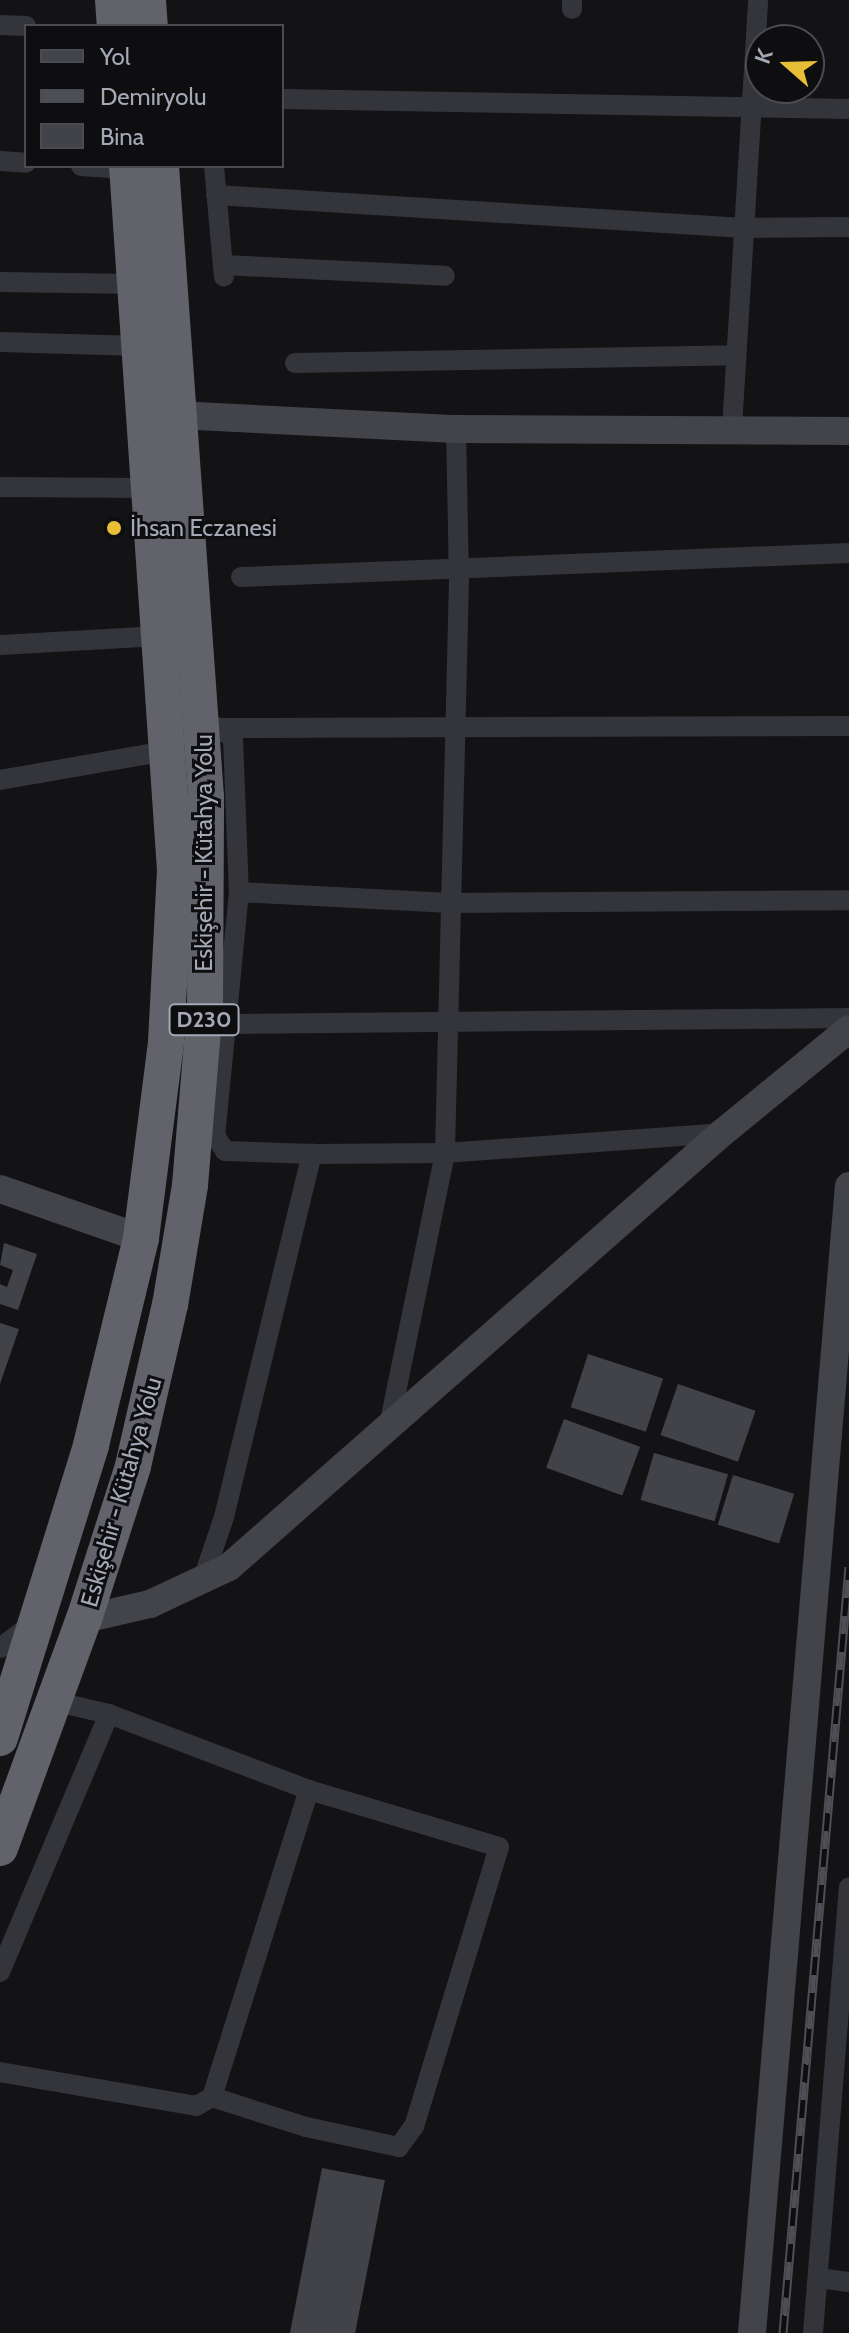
<!DOCTYPE html>
<meta charset="utf-8">
<style>
body{margin:0}
#map{position:relative;width:849px;height:2333px;overflow:hidden;background:#131315;font-family:Cabin,sans-serif}
div>[style]{position:absolute}
[style*='--x']{left:calc(var(--x)*1px);top:calc(var(--y)*1px);width:calc(var(--w)*1px);rotate:calc(var(--a)*1deg)}
.building>*{inset:0;background:#424348;transform-origin:0 0}
.street>*{height:20px;margin:-10px;padding:0 10px;transform-origin:10px;border-radius:10px;background:#34353a}
.secondary>*{height:28px;margin:-14px;padding:0 14px;transform-origin:14px;border-radius:14px;background:#42444a}
.highway>*{height:36px;margin:-18px;padding:0 18px;transform-origin:18px;border-radius:18px;background:#61626a}
.rail>*{height:9px;margin-top:-4.5px;transform-origin:0;background:repeating-linear-gradient(90deg,#0e0e10 0 18px,#4d4f55 0 36px);box-sizing:border-box;border-block:2px solid #4d4f55}
.dots>*{width:22px;height:22px;translate:-50% -50%;box-sizing:border-box;border:4px solid #0e0e10;border-radius:50%}
span{translate:-50% -50%;white-space:nowrap;text-align:center;line-height:1.15;-webkit-text-stroke:6px #0e0e10;paint-order:stroke}
.shield-label span{padding:2px 6px;background:#0e0e10;border:2px solid;border-radius:6px;-webkit-text-stroke-width:0}
.shield-label{font-size:22px;color:#a5a9b5;font-weight:700}
.poi-label{font-size:24px;color:#a5a9b5}
.left{translate:0 -50%;text-align:left}
.street-label{font-size:24px;color:#a5a9b5}
.legend{position:absolute;left:24px;top:24px;width:260px;height:144px;box-sizing:border-box;background:#0e0e10;border:2px solid #4a4c52;margin:0;padding:10px 14px;list-style:none;font-size:24px;color:#a5a9b5}
.legend li{display:flex;align-items:center;gap:16px;height:40px}
.legend b{width:40px;border:2px solid #4a4c52}
.north{position:absolute;left:745px;top:24px;width:80px;height:80px;box-sizing:border-box;background:#0e0e10;border:2px solid #4a4c52;border-radius:50%;rotate:290deg;font-size:22px;font-weight:700;line-height:32px;text-align:center;color:#a5a9b5}
.north::after{content:'';display:block;margin:auto;width:28px;height:36px;background:#e9be37;clip-path:polygon(50% 0,100% 100%,50% 72%,0 100%)}
</style>
<div id="map">
<div class="building">
<div style="clip-path:polygon(4px 1243px,37px 1254px,18px 1310px,0 1304px,0 1284px,7px 1287px,13px 1270px,0 1265px)"></div>
<div style="clip-path:polygon(0 1323px,19px 1329px,0 1384px)"></div>
<div style="left:588px;top:1354px;width:79px;height:56px;rotate:18deg"></div>
<div style="left:678px;top:1384px;width:82px;height:54px;rotate:19deg"></div>
<div style="left:564px;top:1419px;width:81px;height:52px;rotate:20deg"></div>
<div style="left:654px;top:1453px;width:77px;height:49px;rotate:16deg"></div>
<div style="left:733px;top:1475px;width:64px;height:52px;rotate:17deg"></div>
<div style="left:322px;top:2168px;width:64px;height:168px;rotate:11deg"></div>
</div>
<div class="street">
<div style="--x:572;--y:0;--w:9;--a:90"></div>
<div style="--x:0;--y:25;--w:26;--a:2"></div>
<div style="--x:282;--y:99;--w:567;--a:1.01"></div>
<div style="--x:0;--y:161;--w:26;--a:4"></div>
<div style="--x:81;--y:166;--w:46;--a:3.7"></div>
<div style="--x:214;--y:166;--w:111;--a:84.9"></div>
<div style="--x:216;--y:195;--w:529;--a:3.58"></div>
<div style="--x:744;--y:228;--w:105;--a:-0.5"></div>
<div style="--x:223;--y:265;--w:222;--a:2.8"></div>
<div style="--x:0;--y:282;--w:136;--a:0.8"></div>
<div style="--x:0;--y:342;--w:140;--a:1.6"></div>
<div style="--x:295;--y:363;--w:441;--a:-1"></div>
<div style="--x:732;--y:428;--w:429;--a:-86.5"></div>
<div style="--x:0;--y:487;--w:147;--a:0.4"></div>
<div style="--x:241;--y:577;--w:608;--a:-2.26"></div>
<div style="--x:0;--y:645;--w:160;--a:-3.2"></div>
<div style="--x:215;--y:726;--w:22;--a:34"></div>
<div style="--x:233;--y:738;--w:154;--a:87.8"></div>
<div style="--x:239;--y:892;--w:245;--a:95.6"></div>
<div style="--x:215;--y:1136;--w:18;--a:56"></div>
<div style="--x:225;--y:1151;--w:87;--a:2"></div>
<div style="--x:222;--y:728;--w:627;--a:-0.18"></div>
<div style="--x:0;--y:780;--w:169;--a:-9.9"></div>
<div style="--x:239;--y:892;--w:211;--a:3"></div>
<div style="--x:450;--y:903;--w:399;--a:-0.4"></div>
<div style="--x:229;--y:1024;--w:620;--a:-0.55"></div>
<div style="--x:389;--y:1426;--w:279;--a:-78.4"></div>
<div style="--x:445;--y:1153;--w:571;--a:-88.6"></div>
<div style="--x:459;--y:582;--w:153;--a:-91.1"></div>
<div style="--x:203;--y:1579;--w:65;--a:-71.3"></div>
<div style="--x:224;--y:1517;--w:374;--a:-76.4"></div>
<div style="--x:312;--y:1154;--w:133;--a:-0.4"></div>
<div style="--x:445;--y:1153;--w:278;--a:-4.1"></div>
<div style="--x:0;--y:1648;--w:39;--a:-37"></div>
<div style="--x:53;--y:1701;--w:57;--a:13.1"></div>
<div style="--x:109;--y:1714;--w:214;--a:20.8"></div>
<div style="--x:309;--y:1790;--w:198;--a:16.7"></div>
<div style="--x:499;--y:1847;--w:292;--a:106.9"></div>
<div style="--x:414;--y:2126;--w:26;--a:126"></div>
<div style="--x:399;--y:2147;--w:95;--a:-167.9"></div>
<div style="--x:306;--y:2127;--w:99;--a:-162.3"></div>
<div style="--x:0;--y:1972;--w:280;--a:-67.1"></div>
<div style="--x:0;--y:2072;--w:199;--a:9.8"></div>
<div style="--x:196;--y:2106;--w:18;--a:-29"></div>
<div style="--x:212;--y:2097;--w:322;--a:-72.5"></div>
<div style="--x:819;--y:2278;--w:30;--a:8"></div>
<div style="--x:813;--y:2333;--w:447;--a:-85.4"></div>
</div>
<div class="secondary">
<div style="--x:159;--y:420;--w:19;--a:-16"></div>
<div style="--x:177;--y:415;--w:279;--a:2.9"></div>
<div style="--x:456;--y:429;--w:393;--a:0.3"></div>
<div style="--x:0;--y:1189;--w:149;--a:19.2"></div>
<div style="--x:84;--y:1619;--w:68;--a:-12.8"></div>
<div style="--x:150;--y:1604;--w:87;--a:-25.1"></div>
<div style="--x:229;--y:1567;--w:657;--a:-41.36"></div>
<div style="--x:722;--y:1133;--w:164;--a:-39.3"></div>
<div style="--x:752;--y:2333;--w:1151;--a:-85.17"></div>
</div>
<div class="highway">
<div style="--x:113;--y:0;--w:26;--a:86"></div>
<div style="--x:148;--y:0;--w:26;--a:86"></div>
<div style="--x:0;--y:1738;--w:307;--a:-72.7"></div>
<div style="--x:91;--y:1445;--w:213;--a:-76.4"></div>
<div style="--x:141;--y:1238;--w:198;--a:-82.7"></div>
<div style="--x:166;--y:1042;--w:172;--a:-87"></div>
<div style="--x:175;--y:870;--w:706;--a:-93.9"></div>
<div style="--x:0;--y:1848;--w:244;--a:-69.9"></div>
<div style="--x:84;--y:1619;--w:161;--a:-72.2"></div>
<div style="--x:133;--y:1466;--w:165;--a:-77.1"></div>
<div style="--x:170;--y:1305;--w:122;--a:-80.5"></div>
<div style="--x:190;--y:1185;--w:181;--a:-85.2"></div>
<div style="--x:205;--y:1005;--w:208;--a:-89.7"></div>
<div style="--x:206;--y:797;--w:633;--a:-94.08"></div>
</div>
<div class="rail">
<div style="--x:783;--y:2333;--w:769;--a:-85.08"></div>
</div>
<div class="dots">
<div style="left:114px;top:528px;background:#e9be37"></div>
</div>
<div class="shield-label">
<span style="left:204px;top:1020px">D230</span>
</div>
<div class="poi-label">
<span class="left" style="left:130px;top:528px">İhsan Eczanesi</span>
</div>
<div class="street-label">
<span style="left:204px;top:853px;rotate:-90deg">Eskişehir - Kütahya Yolu</span>
<span style="left:121px;top:1492px;rotate:-74deg">Eskişehir - Kütahya Yolu</span>
</div>
<ul class="legend">
<li><b style="height:10px;background:#42444a"></b>Yol</li>
<li><b style="height:10px;background:#4d4f55"></b>Demiryolu</li>
<li><b style="height:22px;background:#424348"></b>Bina</li>
</ul>
<div class="north">K</div>
</div>
